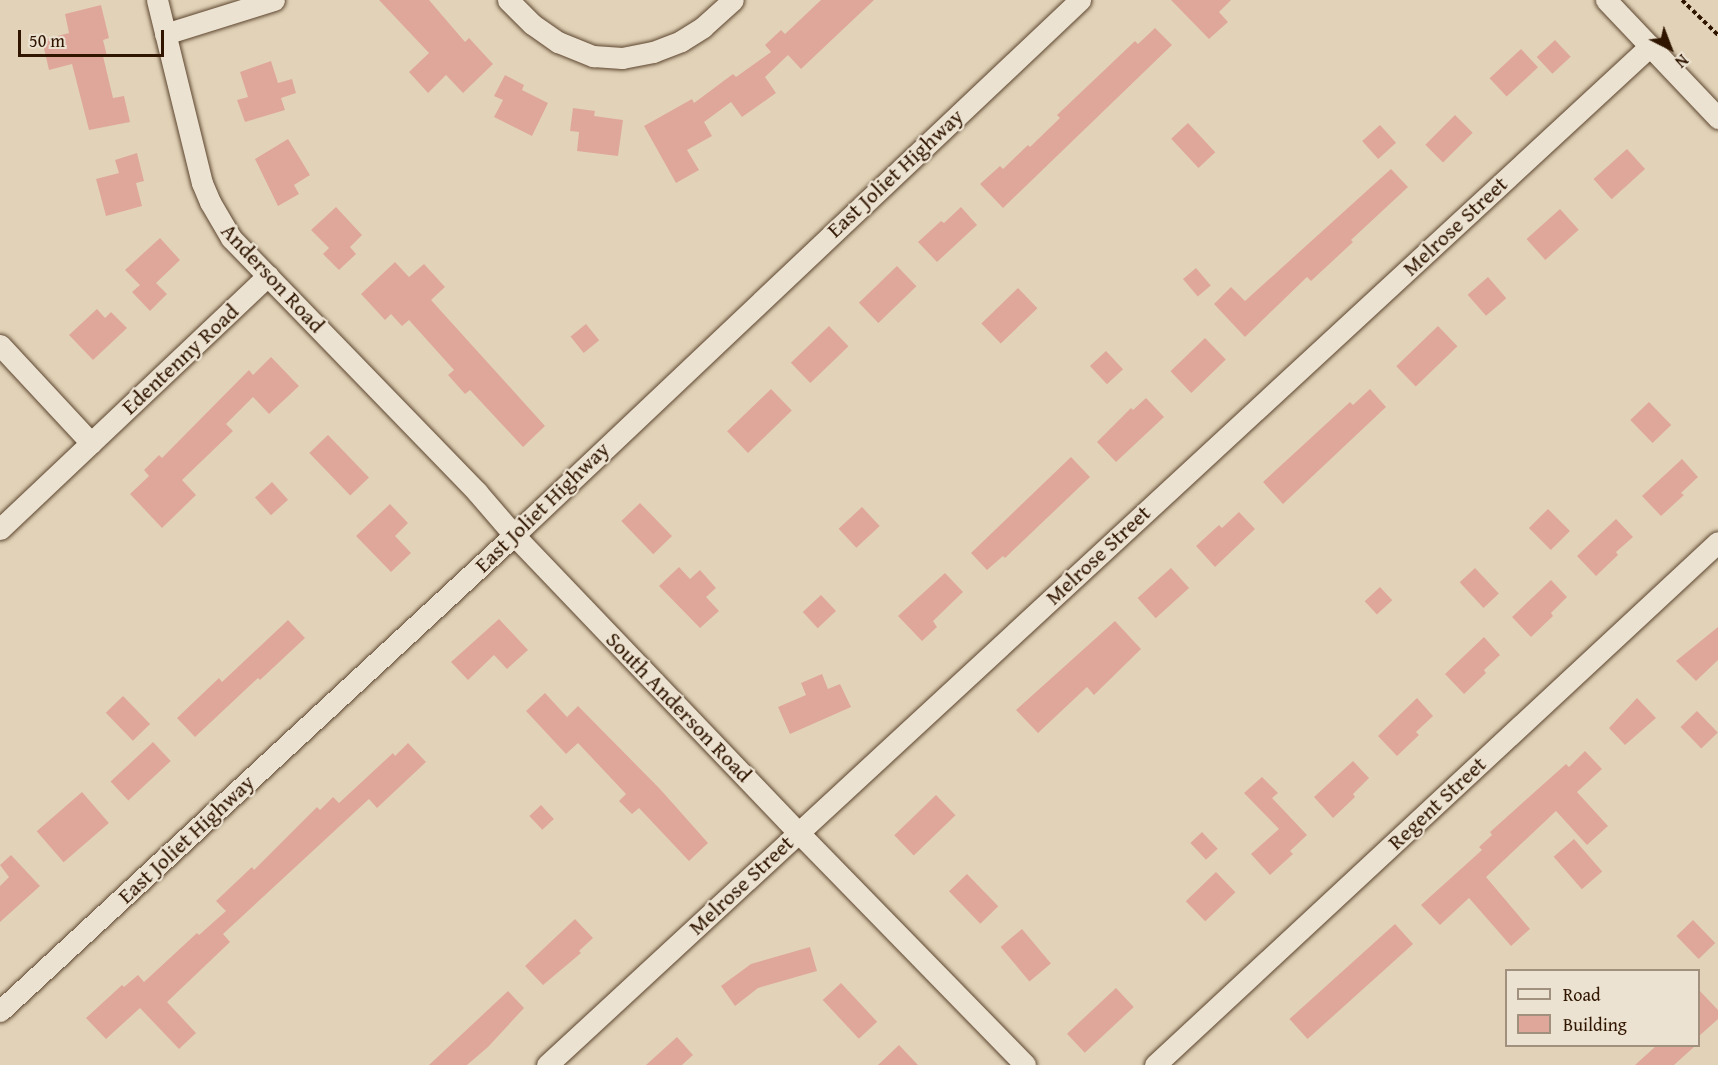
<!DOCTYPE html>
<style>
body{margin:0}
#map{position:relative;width:1718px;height:1065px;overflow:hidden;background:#e2d3b8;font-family:"Gentium Book Plus",serif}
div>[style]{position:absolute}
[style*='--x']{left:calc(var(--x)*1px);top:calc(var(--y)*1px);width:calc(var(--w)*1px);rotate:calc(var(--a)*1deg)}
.building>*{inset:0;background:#dfa79a;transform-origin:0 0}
.path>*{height:4px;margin-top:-2px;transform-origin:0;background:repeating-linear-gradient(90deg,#301601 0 4.5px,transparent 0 7.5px)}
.roads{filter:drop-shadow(0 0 2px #5c452f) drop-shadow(0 0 2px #5c452f)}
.minor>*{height:21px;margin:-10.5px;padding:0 10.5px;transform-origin:10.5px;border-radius:10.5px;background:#ece2d1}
span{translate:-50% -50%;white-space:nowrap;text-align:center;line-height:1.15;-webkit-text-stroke:4.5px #ece2d1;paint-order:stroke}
.street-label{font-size:22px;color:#301601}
.legend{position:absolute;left:1505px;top:969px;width:195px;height:78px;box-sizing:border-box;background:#ece2d1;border:2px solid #a1907e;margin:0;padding:8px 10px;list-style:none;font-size:18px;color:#301601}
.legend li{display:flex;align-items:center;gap:12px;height:30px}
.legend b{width:30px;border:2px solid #a1907e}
.north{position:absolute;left:1640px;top:18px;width:60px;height:60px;-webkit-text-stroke:4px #ece2d1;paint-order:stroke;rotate:138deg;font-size:16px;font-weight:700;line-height:24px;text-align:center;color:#301601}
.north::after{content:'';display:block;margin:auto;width:21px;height:27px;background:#301601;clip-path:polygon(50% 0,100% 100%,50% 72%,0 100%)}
.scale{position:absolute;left:18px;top:30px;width:146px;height:27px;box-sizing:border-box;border:3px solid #301601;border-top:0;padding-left:8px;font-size:18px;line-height:21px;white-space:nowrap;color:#301601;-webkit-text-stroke:4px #ece2d1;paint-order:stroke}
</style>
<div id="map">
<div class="building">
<div style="clip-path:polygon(379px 0,429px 0,465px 42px,469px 38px,493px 64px,463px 93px,446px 75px,428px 93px,409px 72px,429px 53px)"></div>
<div style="clip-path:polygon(821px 0,874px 0,801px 69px,788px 55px,765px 77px,776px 93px,742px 117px,731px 102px,704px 122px,712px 136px,687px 150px,699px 170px,676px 183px,644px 126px,692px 99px,694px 103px,733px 74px,736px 77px,771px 52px,765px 45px,781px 30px,785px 34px)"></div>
<div style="clip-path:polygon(1171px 0,1231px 0,1219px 12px,1228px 22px,1209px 39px)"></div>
<div style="clip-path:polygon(101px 5px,109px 38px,103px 40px,107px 56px,103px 56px,113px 98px,124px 96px,130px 122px,89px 130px,72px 64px,49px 70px,42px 40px,69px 33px,65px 14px)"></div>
<div style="clip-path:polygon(1155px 28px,1172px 45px,1003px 208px,980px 184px,1000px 166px,1003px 169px,1028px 145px,1030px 147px,1060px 118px,1057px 115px,1135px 41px,1138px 44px)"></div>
<div style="left:1555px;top:40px;width:23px;height:25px;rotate:47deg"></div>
<div style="left:1521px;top:49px;width:25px;height:43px;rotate:47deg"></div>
<div style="clip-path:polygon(271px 61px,278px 83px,292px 79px,296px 93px,281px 98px,285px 110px,245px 122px,237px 100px,248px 97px,240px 72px)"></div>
<div style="clip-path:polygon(505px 75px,524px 85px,522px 90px,548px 103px,532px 136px,494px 117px,503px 100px,494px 96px)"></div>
<div style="clip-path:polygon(573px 108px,595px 111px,594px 116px,623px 120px,618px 156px,577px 151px,579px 132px,570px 131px)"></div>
<div style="left:1455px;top:115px;width:25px;height:42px;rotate:45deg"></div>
<div style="left:1188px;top:123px;width:40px;height:23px;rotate:47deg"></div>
<div style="left:1380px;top:125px;width:24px;height:24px;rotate:48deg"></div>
<div style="clip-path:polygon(288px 139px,310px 175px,294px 185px,299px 194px,278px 206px,255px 159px)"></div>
<div style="left:1627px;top:149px;width:27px;height:45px;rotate:48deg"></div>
<div style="clip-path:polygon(137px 153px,144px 181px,136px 183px,142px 206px,106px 216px,96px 179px,119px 173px,115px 160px)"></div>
<div style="clip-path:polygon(1391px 169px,1408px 187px,1351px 240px,1353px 242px,1311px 281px,1307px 277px,1245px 337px,1214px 304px,1231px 287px,1245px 301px)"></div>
<div style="clip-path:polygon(336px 207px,362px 235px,350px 247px,356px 254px,339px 270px,323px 254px,329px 248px,311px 230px)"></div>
<div style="clip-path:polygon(961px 207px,977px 225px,937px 262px,918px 242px,941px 221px,944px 223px)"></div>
<div style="left:1560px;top:209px;width:28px;height:45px;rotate:48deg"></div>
<div style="clip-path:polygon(160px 238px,180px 260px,156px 283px,167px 294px,150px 311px,132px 292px,140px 285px,125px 270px)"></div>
<div style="clip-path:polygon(395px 262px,409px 277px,424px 264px,445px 287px,431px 300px,545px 426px,523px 447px,470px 390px,465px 394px,448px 375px,454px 370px,409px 320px,402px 326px,391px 314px,385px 320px,361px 294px)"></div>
<div style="left:897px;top:266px;width:28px;height:53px;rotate:46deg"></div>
<div style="left:1196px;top:268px;width:23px;height:17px;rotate:50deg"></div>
<div style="left:1488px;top:277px;width:28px;height:27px;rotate:49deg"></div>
<div style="left:1018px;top:288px;width:28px;height:51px;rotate:46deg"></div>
<div style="clip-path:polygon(97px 309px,105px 318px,111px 312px,127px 328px,93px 360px,69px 335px)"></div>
<div style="left:586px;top:324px;width:21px;height:20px;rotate:51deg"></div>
<div style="left:829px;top:326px;width:28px;height:53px;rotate:46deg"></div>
<div style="left:1438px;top:326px;width:28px;height:58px;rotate:46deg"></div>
<div style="left:1205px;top:338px;width:30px;height:48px;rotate:46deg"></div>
<div style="left:1106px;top:351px;width:25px;height:22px;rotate:47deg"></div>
<div style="clip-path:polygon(271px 357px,299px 386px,269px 414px,253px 397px,226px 424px,233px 431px,182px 480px,196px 495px,162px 528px,130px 494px,149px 476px,144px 470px,159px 455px,162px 458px,249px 370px,253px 375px)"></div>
<div style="left:771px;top:389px;width:30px;height:61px;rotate:46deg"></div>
<div style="clip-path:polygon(1370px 389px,1386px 407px,1283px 504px,1263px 482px,1350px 402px,1353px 405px)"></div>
<div style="clip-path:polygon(1146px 398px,1164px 417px,1116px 462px,1097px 442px,1131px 408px,1133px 410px)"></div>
<div style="left:1649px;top:402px;width:32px;height:26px;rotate:46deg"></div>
<div style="left:328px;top:435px;width:59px;height:26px;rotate:46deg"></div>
<div style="clip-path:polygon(1071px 457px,1090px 477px,1005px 558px,1003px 556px,987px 570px,971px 553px)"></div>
<div style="clip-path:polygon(1682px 459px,1698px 477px,1681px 493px,1684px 495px,1661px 516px,1642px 496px)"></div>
<div style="left:272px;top:482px;width:24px;height:23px;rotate:48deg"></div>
<div style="left:640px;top:503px;width:46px;height:26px;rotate:46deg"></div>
<div style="clip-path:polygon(390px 504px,408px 523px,395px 536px,411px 553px,391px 572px,356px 536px)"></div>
<div style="left:862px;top:507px;width:26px;height:32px;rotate:47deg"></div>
<div style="left:1548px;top:509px;width:31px;height:27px;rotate:45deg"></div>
<div style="clip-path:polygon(1239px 512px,1255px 529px,1215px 567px,1196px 546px,1219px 525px,1222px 528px)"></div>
<div style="clip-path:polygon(1616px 519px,1633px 537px,1616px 552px,1618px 555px,1596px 576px,1577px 556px)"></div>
<div style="clip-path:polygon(679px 567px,690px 579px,700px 570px,716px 588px,706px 597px,719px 611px,700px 628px,659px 586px)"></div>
<div style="left:1171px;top:568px;width:27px;height:45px;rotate:48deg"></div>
<div style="left:1475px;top:568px;width:35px;height:21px;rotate:47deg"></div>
<div style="clip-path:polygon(945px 573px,963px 592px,933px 621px,937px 627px,922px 641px,898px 616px)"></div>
<div style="clip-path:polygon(1551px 580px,1567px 597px,1551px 613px,1553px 616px,1531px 637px,1512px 617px)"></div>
<div style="left:1380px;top:587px;width:18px;height:21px;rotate:47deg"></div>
<div style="left:821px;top:595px;width:22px;height:25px;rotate:47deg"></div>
<div style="clip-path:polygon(499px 619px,528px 650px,507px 669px,494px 655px,468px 680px,451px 662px)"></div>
<div style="clip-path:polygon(288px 620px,305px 638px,260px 680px,258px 678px,195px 737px,177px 718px,219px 678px,222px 682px)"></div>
<div style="clip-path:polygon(1115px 621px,1141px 649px,1094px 695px,1087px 687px,1038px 733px,1016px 710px)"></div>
<div style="clip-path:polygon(1718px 627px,1718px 660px,1696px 681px,1676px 661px)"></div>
<div style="clip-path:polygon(1484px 637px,1500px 655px,1484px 670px,1486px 673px,1464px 694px,1445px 674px)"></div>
<div style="clip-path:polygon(822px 674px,828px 689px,840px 684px,851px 707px,790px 734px,778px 707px,806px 695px,801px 683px)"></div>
<div style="clip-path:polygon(545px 693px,567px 717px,578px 706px,660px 789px,708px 843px,689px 861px,639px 808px,632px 814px,619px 801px,626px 794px,578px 743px,566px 754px,526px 711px)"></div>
<div style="left:123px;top:696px;width:39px;height:24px;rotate:46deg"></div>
<div style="clip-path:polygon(1417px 698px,1433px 716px,1416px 732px,1419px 735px,1397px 756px,1378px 736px)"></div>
<div style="clip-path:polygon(1637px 698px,1656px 718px,1625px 745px,1609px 728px)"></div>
<div style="left:1697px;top:711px;width:30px;height:23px;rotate:46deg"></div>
<div style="left:153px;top:742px;width:26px;height:58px;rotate:47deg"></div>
<div style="clip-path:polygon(408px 743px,426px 762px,377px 808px,369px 799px,223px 934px,230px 942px,167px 1002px,196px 1033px,179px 1049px,140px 1008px,106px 1039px,86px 1018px,122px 985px,124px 987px,138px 975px,144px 982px,197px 933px,199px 935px,226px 911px,216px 901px,252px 867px,254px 870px,317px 807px,320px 810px,333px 797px,339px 803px,393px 753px,395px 756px)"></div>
<div style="clip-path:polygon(1585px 751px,1602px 769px,1577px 792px,1608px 826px,1587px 845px,1556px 811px,1486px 877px,1530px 929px,1511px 946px,1469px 898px,1440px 925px,1421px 905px,1482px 850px,1479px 847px,1492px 835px,1490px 832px,1566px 764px,1569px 767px)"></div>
<div style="clip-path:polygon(1353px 761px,1369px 778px,1353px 794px,1355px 797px,1333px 818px,1314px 797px)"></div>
<div style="clip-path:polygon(1262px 777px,1278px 793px,1272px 798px,1307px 835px,1290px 851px,1293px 854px,1270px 875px,1251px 854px,1279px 829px,1244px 793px)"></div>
<div style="left:82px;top:792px;width:41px;height:60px;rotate:49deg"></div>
<div style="left:936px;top:795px;width:28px;height:58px;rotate:46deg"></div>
<div style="left:541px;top:805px;width:19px;height:16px;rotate:47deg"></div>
<div style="left:1202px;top:832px;width:23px;height:16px;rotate:47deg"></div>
<div style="left:1574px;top:839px;width:43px;height:27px;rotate:49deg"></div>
<div style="clip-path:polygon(11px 855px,40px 886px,0 922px,0 886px,9px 877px,0 865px)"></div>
<div style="left:1216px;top:872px;width:28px;height:42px;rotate:46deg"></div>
<div style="left:967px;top:874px;width:45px;height:25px;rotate:46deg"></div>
<div style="clip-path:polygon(575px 919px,593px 938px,579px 951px,581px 953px,543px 985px,525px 966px)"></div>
<div style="left:1693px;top:920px;width:32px;height:23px;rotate:46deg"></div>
<div style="left:1395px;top:924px;width:27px;height:142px;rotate:48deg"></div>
<div style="left:1022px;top:929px;width:45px;height:28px;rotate:50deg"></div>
<div style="clip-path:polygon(810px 947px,817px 971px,758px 988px,735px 1006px,721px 986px,751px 964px)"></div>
<div style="left:841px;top:983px;width:53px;height:25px;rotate:47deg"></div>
<div style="left:1116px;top:988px;width:26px;height:67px;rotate:47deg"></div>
<div style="clip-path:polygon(1698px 989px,1718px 1010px,1718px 1019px,1698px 1037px)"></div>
<div style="clip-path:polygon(508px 991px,524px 1008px,488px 1047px,467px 1065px,429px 1065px)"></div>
<div style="clip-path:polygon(677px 1037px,693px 1055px,682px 1065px,646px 1065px)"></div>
<div style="clip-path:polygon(899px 1045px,918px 1065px,878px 1065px)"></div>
<div style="clip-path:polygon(1656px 1046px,1695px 1046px,1674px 1065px,1635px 1065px)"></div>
</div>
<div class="path">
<div style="--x:1682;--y:0;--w:50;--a:44.2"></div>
</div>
<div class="roads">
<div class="minor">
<div style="--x:157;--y:0;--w:188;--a:76.2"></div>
<div style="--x:202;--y:183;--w:21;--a:67"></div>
<div style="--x:210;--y:202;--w:42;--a:59.7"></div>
<div style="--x:231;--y:238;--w:354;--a:45.9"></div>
<div style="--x:477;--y:492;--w:57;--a:49.3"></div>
<div style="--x:514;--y:535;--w:411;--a:46.3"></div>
<div style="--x:798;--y:832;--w:325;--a:45.7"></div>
<div style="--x:508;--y:0;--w:34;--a:45"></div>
<div style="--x:532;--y:24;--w:32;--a:35"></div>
<div style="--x:558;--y:42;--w:38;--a:22"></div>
<div style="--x:593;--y:56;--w:29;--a:4"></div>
<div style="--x:622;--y:58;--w:32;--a:-11"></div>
<div style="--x:653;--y:52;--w:30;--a:-21"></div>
<div style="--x:681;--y:41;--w:26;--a:-32"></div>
<div style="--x:703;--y:27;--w:40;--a:-42"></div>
<div style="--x:1606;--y:0;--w:163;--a:46.5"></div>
<div style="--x:165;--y:34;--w:114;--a:-17.3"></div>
<div style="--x:0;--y:345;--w:134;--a:47.1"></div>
<div style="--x:0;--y:529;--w:369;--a:-43.4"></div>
<div style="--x:0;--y:1011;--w:701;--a:-42.8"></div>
<div style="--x:514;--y:535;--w:779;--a:-43.39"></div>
<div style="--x:547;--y:1065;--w:1502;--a:-42.73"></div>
<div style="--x:1155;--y:1065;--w:768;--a:-42.89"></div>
</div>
</div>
<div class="street-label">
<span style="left:895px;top:173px;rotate:-43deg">East Joliet Highway</span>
<span style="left:1455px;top:226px;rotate:-43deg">Melrose Street</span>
<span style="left:273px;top:278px;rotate:47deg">Anderson Road</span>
<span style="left:180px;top:359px;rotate:-43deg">Edentenny Road</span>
<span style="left:542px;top:507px;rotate:-44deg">East Joliet Highway</span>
<span style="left:1098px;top:555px;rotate:-43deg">Melrose Street</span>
<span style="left:679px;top:707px;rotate:46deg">South Anderson Road</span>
<span style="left:1437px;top:803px;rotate:-43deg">Regent Street</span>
<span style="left:186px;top:839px;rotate:-43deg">East Joliet Highway</span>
<span style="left:741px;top:885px;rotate:-43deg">Melrose Street</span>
</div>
<ul class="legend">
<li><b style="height:8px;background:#ece2d1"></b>Road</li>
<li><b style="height:16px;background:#dfa79a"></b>Building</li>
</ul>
<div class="north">N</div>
<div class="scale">50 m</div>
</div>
